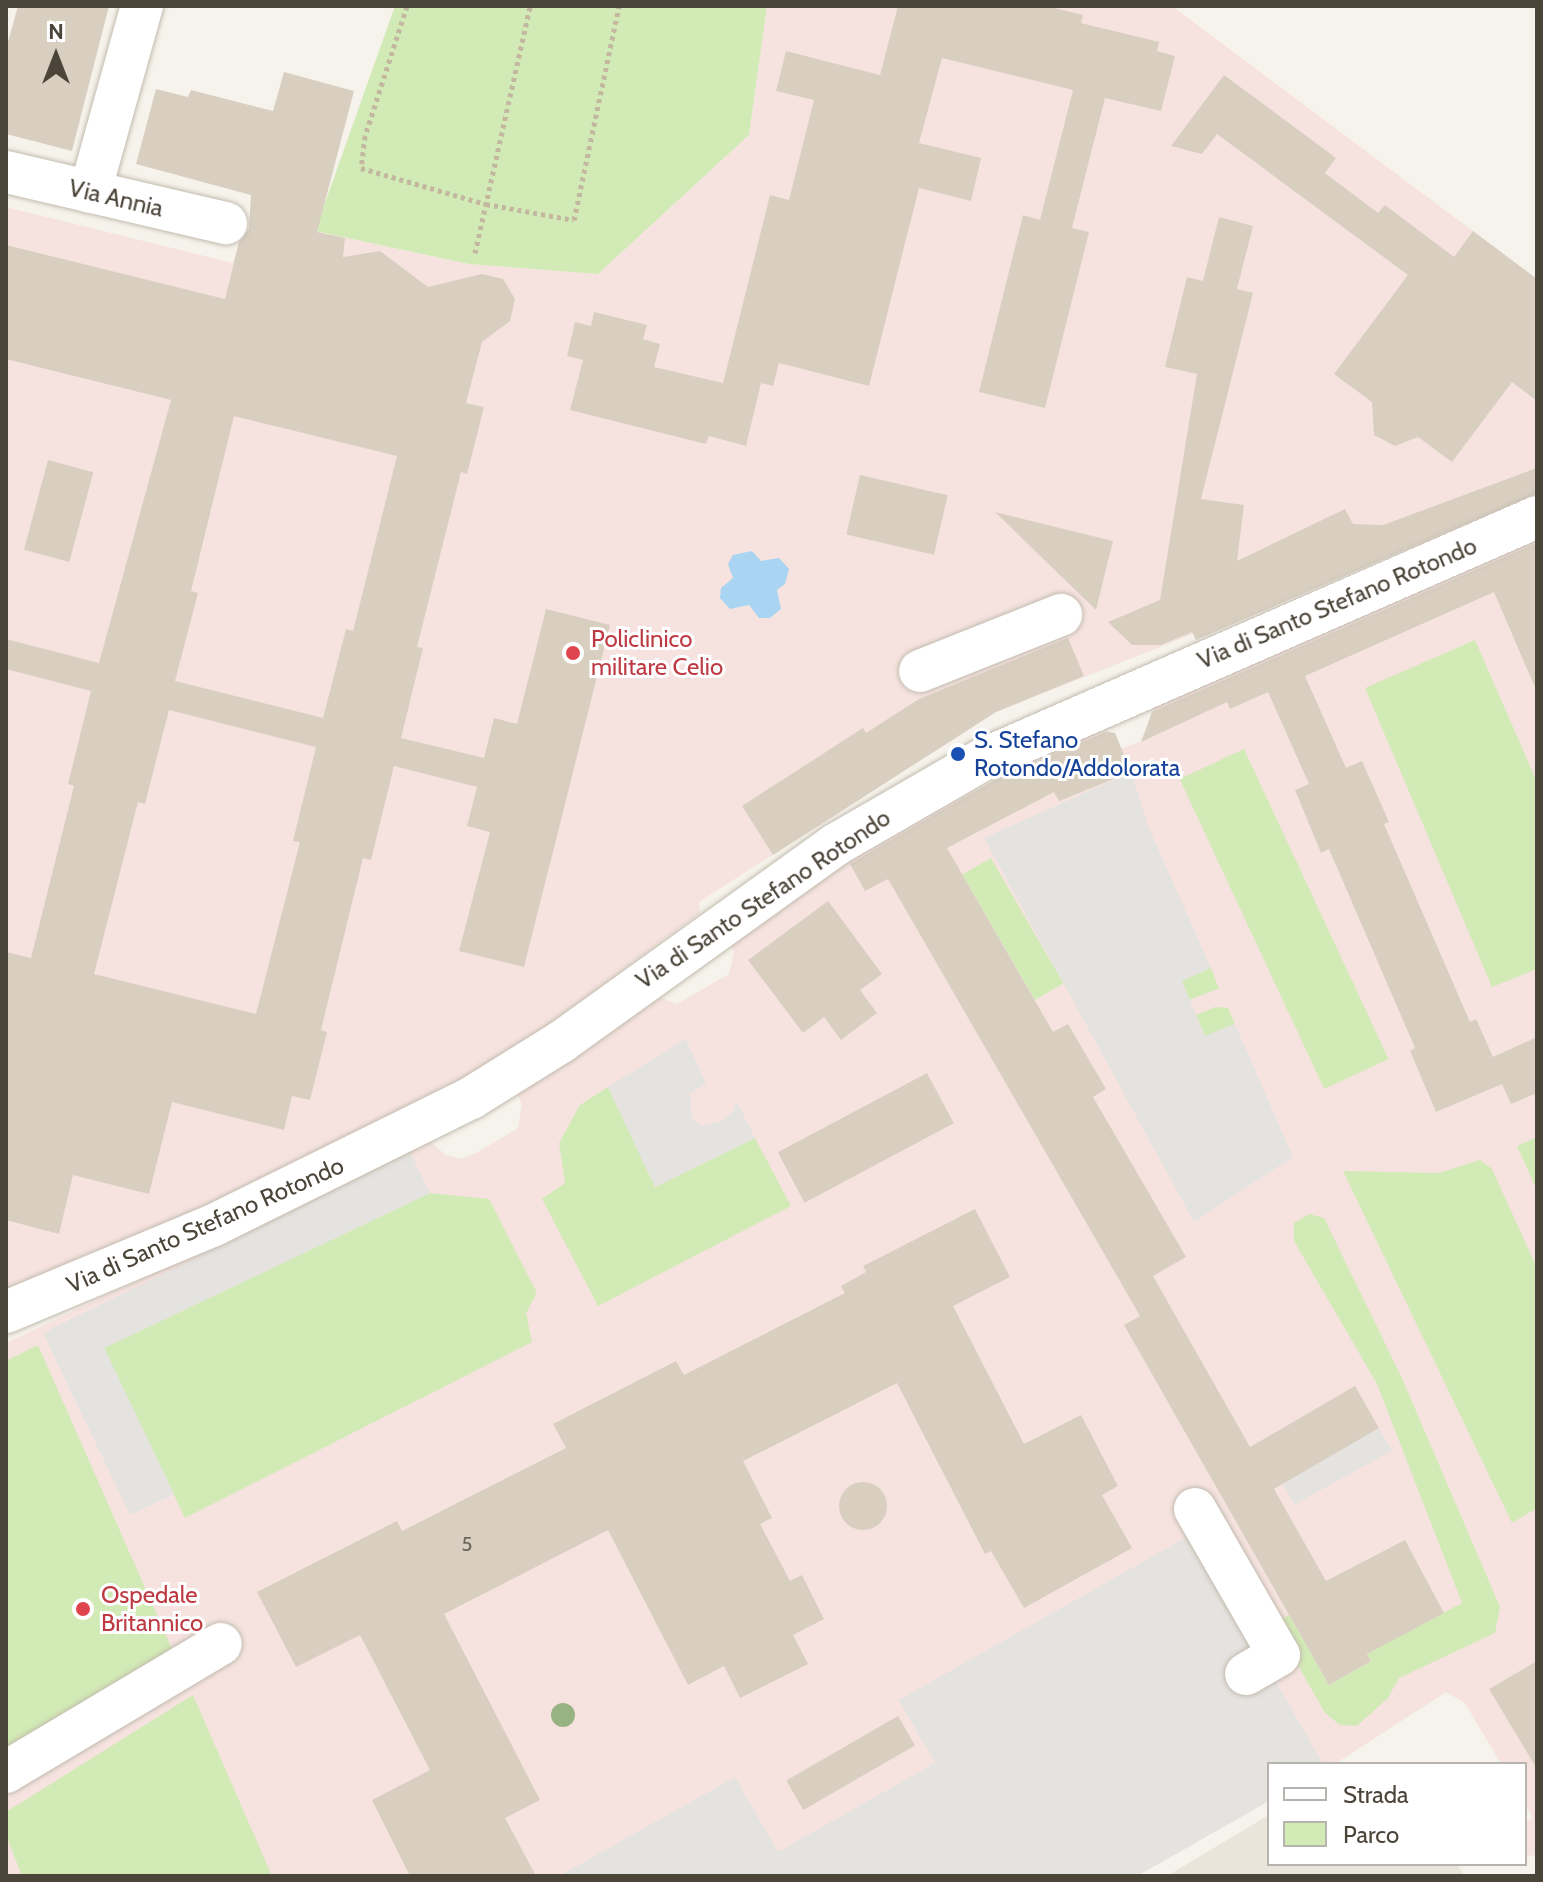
<!DOCTYPE html>
<style>
body{margin:0}
#map{position:relative;width:1543px;height:1882px;overflow:hidden;background:#f6f3ec;font-family:Cabin,sans-serif}
div>[style]{position:absolute}
[style*='--x']{left:calc(var(--x)*1px);top:calc(var(--y)*1px);width:calc(var(--w)*1px);rotate:calc(var(--a)*1deg)}
.residential>*{inset:0;background:#eae5da}
.medical>*{inset:0;background:#f6e3e0}
.green>*{inset:0;background:#d2eab5;transform-origin:0 0}
.parking>*{inset:0;background:#e5e3e0;transform-origin:0 0}
.water>*{inset:0;background:#a9d4f2}
.building>*{inset:0;background:#d8cfc1;transform-origin:0 0}
.round{border-radius:50%}
.path>*{height:5px;margin-top:-2.5px;transform-origin:0;background:repeating-linear-gradient(90deg,#c4b79f 0 4px,transparent 0 8px)}
.roads{filter:drop-shadow(0 0 2px #c2bbae) drop-shadow(0 0 2px #c2bbae)}
.minor>*{height:42px;margin:-21px;padding:0 21px;transform-origin:21px;border-radius:21px;background:#fff}
.trees>*{width:24px;height:24px;margin:-12px;border-radius:50%;background:#97b381}
.dots>*{width:22px;height:22px;translate:-50% -50%;box-sizing:border-box;border:4px solid #fff;border-radius:50%}
span{translate:-50% -50%;white-space:nowrap;text-align:center;line-height:1.15;-webkit-text-stroke:6px #fff;paint-order:stroke}
.number-label{font-size:20px;color:#6e675b}
.number-label span{-webkit-text-stroke-width:0}
.street-label{font-size:24px;color:#4b4439}
.health-label{font-size:24px;color:#be3a42}
.left{translate:0 -50%;text-align:left}
.transit-label{font-size:24px;color:#164399}
.frame{position:absolute;inset:0;border:8px solid #4b4439;pointer-events:none}
.legend{position:absolute;left:1267px;top:1762px;width:260px;height:104px;box-sizing:border-box;background:#fff;border:2px solid #b7b4b0;margin:0;padding:10px 14px;list-style:none;font-size:24px;color:#4b4439}
.legend li{display:flex;align-items:center;gap:16px;height:40px}
.legend b{width:40px;border:2px solid #b7b4b0}
.north{position:absolute;left:16px;top:16px;width:80px;height:80px;-webkit-text-stroke:6px #fff;paint-order:stroke;rotate:0deg;font-size:22px;font-weight:700;line-height:32px;text-align:center;color:#4b4439}
.north::after{content:'';display:block;margin:auto;width:28px;height:36px;background:#4b4439;clip-path:polygon(50% 0,100% 100%,50% 72%,0 100%)}
</style>
<div id="map">
<div class="residential">
<div style="clip-path:polygon(1269px 1815px,1269px 1864px,1457px 1864px,1465px 1876px,1167px 1876px)"></div>
</div>
<div class="medical">
<div style="clip-path:polygon(767px 6px,1172px 6px,1537px 279px,1537px 498px,996px 712px,699px 902px,700px 913px,513px 1051px,278px 1182px,6px 1297px,6px 207px,233px 263px,240px 239px,306px 255px,315px 231px,469px 264px,598px 274px,749px 135px)"></div>
<div style="clip-path:polygon(1537px 535px,1537px 1854px,1525px 1858px,1525px 1822px,1533px 1818px,1525px 1804px,1525px 1764px,1501px 1764px,1465px 1703px,1446px 1692px,1335px 1764px,1269px 1764px,1269px 1801px,1137px 1876px,6px 1876px,6px 1343px,430px 1142px,446px 1155px,462px 1159px,478px 1152px,518px 1128px,522px 1104px,516px 1091px,659px 997px,677px 1004px,729px 974px,734px 951px,725px 940px,847px 857px,1098px 727px,1113px 733px,1121px 749px,1157px 735px,1150px 718px,1156px 701px)"></div>
</div>
<div class="green">
<div style="clip-path:polygon(395px 6px,767px 6px,749px 135px,598px 274px,469px 264px,315px 231px)"></div>
<div style="clip-path:polygon(1475px 640px,1537px 782px,1537px 969px,1492px 987px,1365px 688px)"></div>
<div style="left:1244px;top:749px;width:342px;height:71px;rotate:65deg"></div>
<div style="left:991px;top:858px;width:145px;height:33px;rotate:60deg"></div>
<div style="left:1211px;top:968px;width:22px;height:32px;rotate:69deg"></div>
<div style="clip-path:polygon(1215px 1007px,1228px 1008px,1235px 1024px,1205px 1036px,1196px 1015px)"></div>
<div style="clip-path:polygon(608px 1087px,655px 1187px,755px 1138px,791px 1206px,598px 1306px,542px 1199px,565px 1183px,559px 1143px,580px 1105px)"></div>
<div style="clip-path:polygon(1537px 1137px,1537px 1190px,1517px 1146px)"></div>
<div style="clip-path:polygon(1480px 1160px,1492px 1169px,1537px 1268px,1537px 1508px,1512px 1523px,1343px 1171px,1439px 1173px)"></div>
<div style="clip-path:polygon(430px 1193px,489px 1199px,537px 1293px,526px 1313px,532px 1342px,185px 1518px,104px 1348px)"></div>
<div style="clip-path:polygon(1309px 1214px,1324px 1218px,1401px 1376px,1500px 1607px,1495px 1633px,1399px 1678px,1388px 1698px,1357px 1726px,1340px 1725px,1325px 1713px,1274px 1623px,1289px 1615px,1329px 1685px,1371px 1661px,1367px 1653px,1462px 1603px,1377px 1384px,1294px 1241px,1294px 1223px)"></div>
<div style="clip-path:polygon(38px 1345px,176px 1658px,6px 1759px,6px 1361px)"></div>
<div style="clip-path:polygon(193px 1695px,272px 1876px,22px 1876px,6px 1835px,6px 1812px)"></div>
</div>
<div class="parking">
<div style="clip-path:polygon(1131px 772px,1148px 826px,1211px 968px,1182px 981px,1205px 1036px,1235px 1024px,1293px 1157px,1194px 1222px,984px 838px)"></div>
<div style="clip-path:polygon(686px 1039px,706px 1084px,690px 1093px,692px 1118px,701px 1126px,721px 1121px,734px 1110px,736px 1100px,755px 1138px,655px 1187px,608px 1087px)"></div>
<div style="clip-path:polygon(410px 1152px,430px 1193px,104px 1348px,174px 1494px,130px 1515px,43px 1333px)"></div>
<div style="left:1379px;top:1428px;width:26px;height:111px;rotate:61deg"></div>
<div style="clip-path:polygon(1192px 1534px,1323px 1764px,1269px 1764px,1269px 1801px,1137px 1876px,559px 1876px,735px 1777px,778px 1852px,935px 1763px,899px 1700px)"></div>
</div>
<div class="water">
<div style="clip-path:polygon(752px 551px,761px 561px,779px 558px,789px 569px,785px 584px,777px 590px,781px 609px,770px 618px,759px 618px,749px 605px,730px 609px,720px 598px,721px 588px,733px 578px,728px 564px,733px 555px)"></div>
</div>
<div class="building">
<div style="clip-path:polygon(18px 6px,109px 6px,72px 151px,6px 134px,6px 49px)"></div>
<div style="clip-path:polygon(898px 6px,1046px 6px,1083px 15px,1081px 23px,1159px 42px,1157px 51px,1175px 56px,1161px 111px,1105px 98px,1072px 228px,1089px 232px,1045px 408px,979px 392px,1023px 215px,1040px 220px,1073px 90px,942px 58px,919px 143px,981px 158px,971px 201px,919px 188px,869px 386px,779px 363px,773px 386px,761px 383px,746px 446px,709px 436px,706px 444px,570px 410px,583px 360px,567px 356px,575px 322px,591px 326px,594px 312px,647px 325px,643px 339px,660px 344px,654px 367px,723px 383px,770px 195px,789px 200px,814px 100px,776px 91px,786px 51px,880px 75px)"></div>
<div style="clip-path:polygon(evenodd,284px 72px,354px 91px,317px 232px,345px 238px,343px 257px,380px 251px,428px 287px,482px 274px,503px 279px,515px 299px,510px 321px,482px 342px,466px 403px,484px 407px,467px 474px,461px 472px,417px 647px,423px 648px,401px 738px,484px 758px,494px 718px,517px 724px,546px 609px,610px 625px,524px 967px,459px 951px,490px 832px,467px 826px,477px 787px,394px 766px,371px 860px,363px 858px,321px 1030px,327px 1032px,310px 1100px,292px 1096px,284px 1130px,172px 1102px,149px 1194px,73px 1175px,59px 1234px,6px 1220px,6px 952px,31px 958px,74px 786px,68px 784px,91px 691px,6px 669px,6px 639px,99px 663px,171px 400px,6px 359px,6px 245px,225px 299px,239px 242px,249px 229px,251px 195px,136px 164px,156px 89px,188px 97px,191px 90px,273px 111px,284px 72px,234px 416px,397px 456px,353px 631px,346px 629px,323px 718px,175px 681px,198px 593px,191px 591px,234px 416px,284px 72px,169px 710px,316px 747px,293px 841px,300px 842px,256px 1014px,94px 974px,138px 802px,145px 804px,169px 710px)"></div>
<div style="clip-path:polygon(1224px 75px,1336px 158px,1325px 173px,1378px 213px,1385px 205px,1454px 257px,1473px 231px,1537px 279px,1537px 401px,1512px 382px,1452px 462px,1418px 437px,1395px 446px,1374px 435px,1372px 402px,1334px 374px,1408px 275px,1217px 134px,1202px 154px,1171px 146px)"></div>
<div style="clip-path:polygon(1219px 217px,1253px 226px,1237px 289px,1253px 293px,1201px 499px,1244px 505px,1237px 561px,1345px 509px,1353px 524px,1383px 525px,1537px 468px,1537px 493px,1196px 640px,1192px 632px,1161px 645px,1132px 645px,1108px 622px,1160px 600px,1197px 374px,1165px 367px,1187px 277px,1203px 281px)"></div>
<div style="left:48px;top:460px;width:47px;height:93px;rotate:15deg"></div>
<div style="left:860px;top:475px;width:90px;height:61px;rotate:13deg"></div>
<div style="clip-path:polygon(995px 512px,1113px 541px,1096px 610px)"></div>
<div style="clip-path:polygon(1537px 543px,1537px 692px,1494px 592px,1305px 676px,1346px 768px,1362px 761px,1389px 822px,1384px 824px,1470px 1022px,1476px 1019px,1493px 1057px,1537px 1037px,1537px 1093px,1511px 1104px,1502px 1084px,1436px 1112px,1410px 1051px,1415px 1048px,1329px 849px,1321px 853px,1295px 790px,1309px 784px,1268px 692px,1230px 709px,1227px 702px,1141px 742px,1152px 712px)"></div>
<div style="clip-path:polygon(1068px 638px,1084px 676px,996px 712px,773px 855px,742px 806px,863px 728px,866px 733px,919px 699px)"></div>
<div style="clip-path:polygon(1106px 732px,1115px 733px,1131px 772px,1059px 801px,1054px 792px,947px 848px,1053px 1032px,1068px 1024px,1106px 1089px,1093px 1097px,1186px 1257px,1153px 1276px,1250px 1447px,1355px 1386px,1379px 1428px,1274px 1489px,1326px 1581px,1405px 1540px,1444px 1613px,1367px 1654px,1371px 1661px,1329px 1685px,1124px 1325px,1140px 1316px,888px 879px,865px 891px,850px 864px,995px 780px)"></div>
<div style="clip-path:polygon(828px 901px,882px 974px,860px 990px,877px 1013px,841px 1040px,824px 1017px,803px 1033px,748px 960px)"></div>
<div style="left:927px;top:1073px;width:57px;height:169px;rotate:62deg"></div>
<div style="clip-path:polygon(975px 1209px,1010px 1277px,953px 1306px,1024px 1444px,1081px 1415px,1118px 1486px,1102px 1495px,1132px 1548px,1024px 1608px,991px 1551px,985px 1554px,897px 1383px,743px 1461px,772px 1518px,760px 1524px,790px 1581px,802px 1575px,824px 1619px,793px 1635px,808px 1664px,740px 1698px,724px 1666px,688px 1685px,608px 1530px,444px 1614px,540px 1800px,505px 1818px,536px 1876px,410px 1876px,372px 1800px,430px 1770px,360px 1635px,296px 1667px,257px 1592px,397px 1521px,402px 1531px,566px 1448px,553px 1424px,676px 1361px,684px 1375px,845px 1293px,841px 1286px,866px 1272px,863px 1266px)"></div>
<div class="round" style="left:839px;top:1482px;width:48px;height:48px"></div>
<div style="clip-path:polygon(1537px 1661px,1537px 1769px,1489px 1689px)"></div>
<div style="left:898px;top:1716px;width:34px;height:129px;rotate:60deg"></div>
</div>
<div class="path">
<div style="--x:407;--y:6;--w:137;--a:107.9"></div>
<div style="--x:365;--y:136;--w:32;--a:97"></div>
<div style="--x:361;--y:168;--w:130;--a:16.1"></div>
<div style="--x:486;--y:204;--w:89;--a:10.3"></div>
<div style="--x:574;--y:220;--w:219;--a:-78.1"></div>
<div style="--x:475;--y:253;--w:253;--a:-77.4"></div>
</div>
<div class="roads">
<div class="minor">
<div style="--x:6;--y:172;--w:226;--a:13.1"></div>
<div style="--x:90;--y:192;--w:193;--a:-74.4"></div>
<div style="--x:920;--y:671;--w:152;--a:-21.7"></div>
<div style="--x:6;--y:1312;--w:225;--a:-22.7"></div>
<div style="--x:214;--y:1225;--w:287;--a:-26.3"></div>
<div style="--x:471;--y:1098;--w:106;--a:-31.9"></div>
<div style="--x:561;--y:1042;--w:337;--a:-35.7"></div>
<div style="--x:835;--y:845;--w:172;--a:-30"></div>
<div style="--x:984;--y:759;--w:604;--a:-23.63"></div>
<div style="--x:1195;--y:1509;--w:168;--a:60.1"></div>
<div style="--x:1279;--y:1655;--w:38;--a:150"></div>
<div style="--x:6;--y:1772;--w:250;--a:-30.8"></div>
</div>
</div>
<div class="trees">
<div style="left:563px;top:1715px"></div>
</div>
<div class="dots">
<div style="left:573px;top:653px;background:#e0444e"></div>
<div style="left:958px;top:754px;background:#1a4fb4"></div>
<div style="left:83px;top:1609px;background:#e0444e"></div>
</div>
<div class="number-label">
<span style="left:467px;top:1544px">5</span>
</div>
<div class="street-label">
<span style="left:116px;top:198px;rotate:13deg">Via Annia</span>
<span style="left:1337px;top:603px;rotate:-23deg">Via di Santo Stefano Rotondo</span>
<span style="left:763px;top:899px;rotate:-34deg">Via di Santo Stefano Rotondo</span>
<span style="left:205px;top:1225px;rotate:-24deg">Via di Santo Stefano Rotondo</span>
</div>
<div class="health-label">
<span class="left" style="left:591px;top:653px">Policlinico<br>militare Celio</span>
<span class="left" style="left:101px;top:1609px">Ospedale<br>Britannico</span>
</div>
<div class="transit-label">
<span class="left" style="left:974px;top:754px">S. Stefano<br>Rotondo/Addolorata</span>
</div>
<div class="frame"></div>
<ul class="legend">
<li><b style="height:10px;background:#fff"></b>Strada</li>
<li><b style="height:22px;background:#d2eab5"></b>Parco</li>
</ul>
<div class="north">N</div>
</div>
